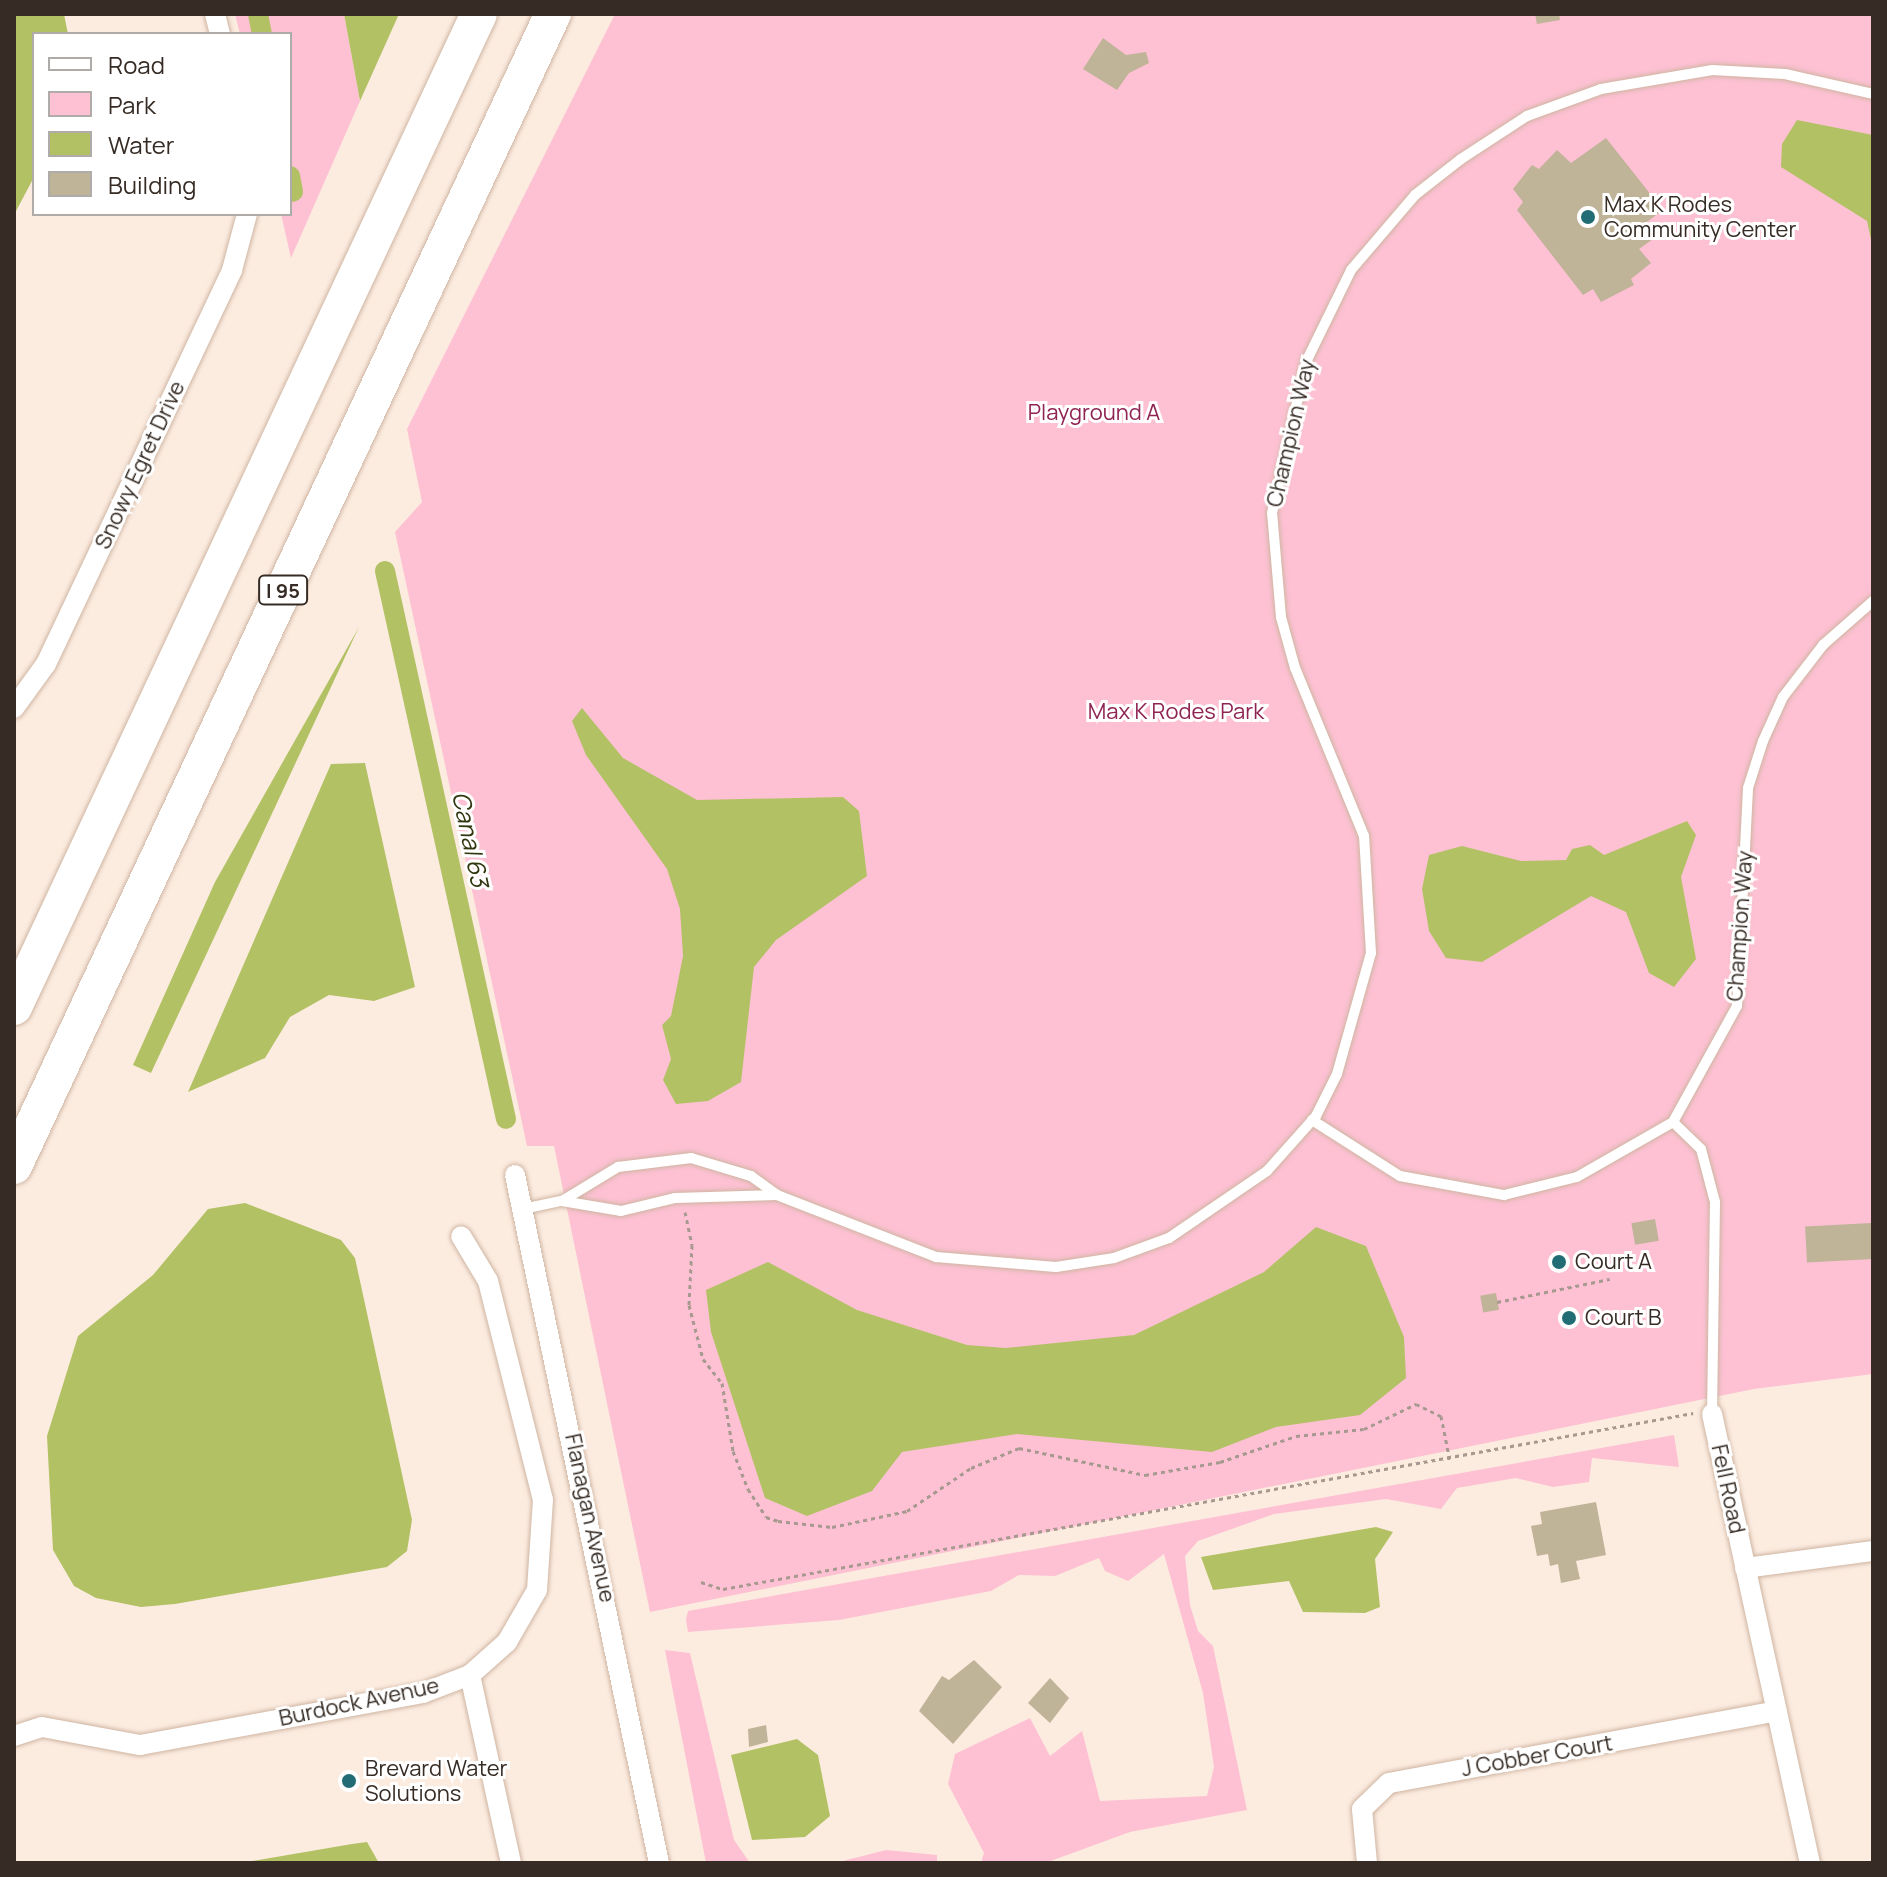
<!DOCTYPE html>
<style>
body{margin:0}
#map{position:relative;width:1887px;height:1877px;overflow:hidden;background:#fcece0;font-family:Manrope,sans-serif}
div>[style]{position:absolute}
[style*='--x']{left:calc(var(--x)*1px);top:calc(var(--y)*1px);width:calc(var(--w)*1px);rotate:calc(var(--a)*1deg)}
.green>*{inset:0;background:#fdc1d3}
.water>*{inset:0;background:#b3c165}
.canal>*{height:20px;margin:-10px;padding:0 10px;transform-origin:10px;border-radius:10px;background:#b3c165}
.building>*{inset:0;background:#bfb398;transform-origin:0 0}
.path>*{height:3px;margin-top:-1.5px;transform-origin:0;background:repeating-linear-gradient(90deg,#a7998f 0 4px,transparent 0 8px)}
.roads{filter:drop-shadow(0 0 2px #cfb5a2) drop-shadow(0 0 2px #cfb5a2)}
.service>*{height:10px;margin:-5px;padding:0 5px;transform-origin:5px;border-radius:5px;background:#fff}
.minor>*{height:20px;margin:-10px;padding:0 10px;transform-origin:10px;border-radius:10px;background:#fff}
.motorway>*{height:36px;margin:-18px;padding:0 18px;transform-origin:18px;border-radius:18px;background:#fff}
.dots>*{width:22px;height:22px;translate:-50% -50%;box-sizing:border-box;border:4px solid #fff;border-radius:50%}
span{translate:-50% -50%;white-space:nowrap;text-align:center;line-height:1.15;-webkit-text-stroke:6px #fff;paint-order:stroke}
.shield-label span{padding:2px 6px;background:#fff;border:2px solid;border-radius:6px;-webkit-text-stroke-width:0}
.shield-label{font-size:20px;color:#362c25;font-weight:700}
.poi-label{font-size:22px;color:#362c25}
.left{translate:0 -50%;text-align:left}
.park-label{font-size:22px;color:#8f2352}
.street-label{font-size:22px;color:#362c25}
.water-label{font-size:24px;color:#323710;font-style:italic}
.frame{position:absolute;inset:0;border:16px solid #362c25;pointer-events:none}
.legend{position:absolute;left:32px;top:32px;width:260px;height:184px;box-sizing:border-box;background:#fff;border:2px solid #afaba8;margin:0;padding:10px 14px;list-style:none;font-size:24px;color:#362c25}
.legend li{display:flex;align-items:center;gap:16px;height:40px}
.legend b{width:40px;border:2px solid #afaba8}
</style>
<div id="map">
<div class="green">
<div style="clip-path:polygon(235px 14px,344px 14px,360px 101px,291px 258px,281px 214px,290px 214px,290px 34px,240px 34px)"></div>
<div style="clip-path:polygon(615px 14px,1873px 14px,1873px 1374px,1754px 1389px,650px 1612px,554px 1146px,527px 1146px,395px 532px,422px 502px,407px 429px)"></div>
<div style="clip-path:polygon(1674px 1435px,1679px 1467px,1592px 1458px,1589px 1482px,1553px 1487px,1516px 1478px,1457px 1488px,1441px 1509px,1386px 1499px,1274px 1514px,1198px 1541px,1185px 1556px,1190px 1605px,1198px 1631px,1213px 1646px,1247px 1810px,1130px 1832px,1045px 1863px,981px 1863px,984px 1853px,948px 1784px,955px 1754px,1030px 1718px,1050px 1756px,1082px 1731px,1100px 1801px,1207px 1796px,1214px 1767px,1203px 1693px,1164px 1554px,1128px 1581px,1105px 1571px,1099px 1558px,1055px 1576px,1019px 1575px,991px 1591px,839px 1620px,688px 1632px,686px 1620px,688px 1611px)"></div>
<div style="clip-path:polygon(665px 1650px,690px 1653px,734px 1840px,750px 1863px,706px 1863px)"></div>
<div style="clip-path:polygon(886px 1850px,937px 1855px,937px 1863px,835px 1863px)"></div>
</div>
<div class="water">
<div style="clip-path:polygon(14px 14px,64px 14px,68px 34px,34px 34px,34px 177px,14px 215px)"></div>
<div style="clip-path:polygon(344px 14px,399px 14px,360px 101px)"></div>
<div style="clip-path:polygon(1797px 120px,1873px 135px,1873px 249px,1867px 221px,1781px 167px,1782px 144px)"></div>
<div style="clip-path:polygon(359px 627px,151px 1073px,133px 1065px,215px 882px)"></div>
<div style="clip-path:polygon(582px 708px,623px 758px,697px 800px,843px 797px,859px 811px,867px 876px,776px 940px,754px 967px,741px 1082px,708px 1101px,676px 1104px,663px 1080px,671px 1059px,662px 1025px,671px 1016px,683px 956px,680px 909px,667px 869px,586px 755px,572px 721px)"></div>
<div style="clip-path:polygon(365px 763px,415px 987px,374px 1001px,329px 995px,290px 1017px,265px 1058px,188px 1092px,331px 764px)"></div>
<div style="clip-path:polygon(1687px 821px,1696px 835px,1681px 877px,1696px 959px,1674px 987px,1649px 973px,1626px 912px,1591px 896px,1482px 962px,1446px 958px,1429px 931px,1422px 889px,1429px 855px,1462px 846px,1521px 861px,1566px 860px,1572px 849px,1590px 845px,1604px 855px)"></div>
<div style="clip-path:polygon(245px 1203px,341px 1240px,355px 1258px,412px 1520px,407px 1551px,387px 1567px,175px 1604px,141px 1607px,96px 1598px,74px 1586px,53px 1550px,47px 1436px,78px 1336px,153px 1275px,208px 1209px)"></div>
<div style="clip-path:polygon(1316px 1227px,1366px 1246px,1404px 1337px,1406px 1378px,1360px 1415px,1276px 1427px,1212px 1452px,1017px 1434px,902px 1452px,872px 1491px,807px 1516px,765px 1498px,711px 1332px,706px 1290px,768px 1262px,857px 1310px,967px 1345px,1006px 1348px,1134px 1335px,1264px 1272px)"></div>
<div style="clip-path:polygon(1376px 1527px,1393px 1532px,1375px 1559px,1380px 1607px,1365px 1613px,1303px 1612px,1289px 1581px,1213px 1590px,1201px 1557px)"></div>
<div style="clip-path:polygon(797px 1739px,818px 1755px,830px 1816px,805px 1837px,752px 1840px,731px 1755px)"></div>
<div style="clip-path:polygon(367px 1842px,379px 1863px,240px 1863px,352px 1844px)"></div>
</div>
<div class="canal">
<div style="--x:258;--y:14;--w:20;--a:79"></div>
<div style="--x:290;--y:176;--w:16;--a:79"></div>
<div style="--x:385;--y:571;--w:561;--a:77.55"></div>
</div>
<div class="building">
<div style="clip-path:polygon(1535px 14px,1559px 14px,1560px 20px,1537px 24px)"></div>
<div style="clip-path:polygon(1103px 38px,1126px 55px,1146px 52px,1149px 63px,1129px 73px,1117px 90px,1083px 69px)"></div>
<div style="clip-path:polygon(1606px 138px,1663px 210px,1644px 224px,1653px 239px,1639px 249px,1651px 263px,1631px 279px,1634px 285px,1601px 302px,1593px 289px,1583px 295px,1517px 210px,1523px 202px,1513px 189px,1532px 165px,1539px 169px,1557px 150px,1571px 163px)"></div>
<div style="left:1655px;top:1219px;width:22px;height:24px;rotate:80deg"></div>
<div style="left:1871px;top:1223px;width:36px;height:66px;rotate:87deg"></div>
<div style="left:1496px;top:1293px;width:17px;height:16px;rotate:80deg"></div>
<div style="clip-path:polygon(1596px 1502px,1606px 1555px,1576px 1561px,1580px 1579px,1561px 1583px,1558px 1564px,1550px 1566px,1548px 1554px,1537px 1556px,1531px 1526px,1542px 1524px,1540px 1512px)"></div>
<div style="clip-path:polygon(974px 1660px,1002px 1687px,953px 1744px,919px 1711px,942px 1676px,949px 1680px)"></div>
<div style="clip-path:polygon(1050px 1678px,1069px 1698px,1050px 1723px,1028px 1703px)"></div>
<div style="clip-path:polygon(766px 1725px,768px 1742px,749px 1747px,748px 1729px)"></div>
</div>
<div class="path">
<div style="--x:685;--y:1212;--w:34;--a:78"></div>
<div style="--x:692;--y:1245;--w:60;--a:92.9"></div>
<div style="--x:689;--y:1305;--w:56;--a:75.5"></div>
<div style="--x:703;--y:1359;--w:31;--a:52"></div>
<div style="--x:722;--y:1383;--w:69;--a:80.8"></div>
<div style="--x:733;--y:1451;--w:41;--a:68.5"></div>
<div style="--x:748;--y:1489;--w:33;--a:57"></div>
<div style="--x:766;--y:1517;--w:13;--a:18"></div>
<div style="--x:778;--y:1521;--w:54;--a:6.3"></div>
<div style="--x:832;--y:1527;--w:77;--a:-12"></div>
<div style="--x:907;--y:1511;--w:77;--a:-33.9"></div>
<div style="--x:971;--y:1468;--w:52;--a:-22.6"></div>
<div style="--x:1019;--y:1448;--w:129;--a:12.1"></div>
<div style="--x:1145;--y:1475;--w:76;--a:-9.8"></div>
<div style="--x:1220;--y:1462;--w:80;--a:-18.9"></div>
<div style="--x:1296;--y:1436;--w:68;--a:-5.9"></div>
<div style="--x:1364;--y:1429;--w:58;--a:-25.7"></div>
<div style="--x:1416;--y:1404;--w:28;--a:26"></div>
<div style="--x:1441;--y:1416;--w:46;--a:78.7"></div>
<div style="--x:1497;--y:1302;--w:115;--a:-11.5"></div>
<div style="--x:701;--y:1582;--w:23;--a:18"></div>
<div style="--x:723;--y:1589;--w:986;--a:-10.28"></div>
</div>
<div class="roads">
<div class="service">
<div style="--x:1312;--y:1120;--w:104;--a:32.5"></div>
<div style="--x:1400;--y:1176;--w:106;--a:10.4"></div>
<div style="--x:1504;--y:1195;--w:75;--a:-13.9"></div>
<div style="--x:1577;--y:1177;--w:111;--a:-29.8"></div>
<div style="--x:1673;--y:1122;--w:132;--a:-61.1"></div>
<div style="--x:1737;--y:1006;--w:218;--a:-87.1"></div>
<div style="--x:1748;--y:788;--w:49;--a:-72.3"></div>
<div style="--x:1763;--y:741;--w:48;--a:-65.6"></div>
<div style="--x:1783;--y:697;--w:66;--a:-52.4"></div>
<div style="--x:1823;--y:645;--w:67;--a:-41.3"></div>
<div style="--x:1673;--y:1122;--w:39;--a:44"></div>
<div style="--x:1701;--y:1149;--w:55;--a:75.2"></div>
<div style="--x:1715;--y:1202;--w:212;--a:90.8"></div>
<div style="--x:562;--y:1201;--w:66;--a:-31.3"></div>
<div style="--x:618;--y:1167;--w:74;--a:-7"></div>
<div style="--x:691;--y:1158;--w:63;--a:16.7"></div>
<div style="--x:751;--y:1176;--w:32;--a:36"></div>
<div style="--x:777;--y:1195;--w:171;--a:21.3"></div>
<div style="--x:936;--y:1257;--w:120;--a:4.8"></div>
<div style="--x:1056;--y:1267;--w:59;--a:-8.8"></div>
<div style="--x:1114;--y:1258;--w:59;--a:-20"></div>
<div style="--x:1169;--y:1238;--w:119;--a:-34.4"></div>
<div style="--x:1267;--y:1171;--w:74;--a:-48.3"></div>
<div style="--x:1316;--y:1116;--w:47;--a:-63.4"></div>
<div style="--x:1337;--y:1074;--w:126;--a:-74.3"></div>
<div style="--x:1371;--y:953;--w:117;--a:-93.4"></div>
<div style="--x:1364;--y:836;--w:182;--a:-112.3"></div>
<div style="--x:1295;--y:668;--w:53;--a:-105.4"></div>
<div style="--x:1281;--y:617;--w:104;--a:-94.9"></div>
<div style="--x:1272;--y:513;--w:155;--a:-77.3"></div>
<div style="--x:1306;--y:362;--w:102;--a:-63.9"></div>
<div style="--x:1351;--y:270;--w:99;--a:-49.5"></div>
<div style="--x:1415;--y:195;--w:58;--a:-38"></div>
<div style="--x:1461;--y:159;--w:79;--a:-33.1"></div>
<div style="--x:1527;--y:116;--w:79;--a:-20"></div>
<div style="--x:1601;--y:89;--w:113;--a:-9.7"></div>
<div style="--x:1712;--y:70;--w:73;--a:3.1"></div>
<div style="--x:1785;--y:74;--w:90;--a:12.8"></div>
<div style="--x:523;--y:1209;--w:40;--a:-12"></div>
<div style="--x:562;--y:1201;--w:60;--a:9.6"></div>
<div style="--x:621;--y:1211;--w:56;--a:-13.5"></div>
<div style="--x:675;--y:1198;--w:102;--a:-1.7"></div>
</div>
<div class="minor">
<div style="--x:215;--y:14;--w:21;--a:76"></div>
<div style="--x:14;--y:708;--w:54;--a:-54"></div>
<div style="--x:46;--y:664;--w:436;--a:-64.7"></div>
<div style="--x:232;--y:270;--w:58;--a:-75"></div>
<div style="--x:515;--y:1175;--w:703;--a:78.18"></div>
<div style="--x:1712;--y:1414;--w:460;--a:77.7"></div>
<div style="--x:1745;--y:1568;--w:129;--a:-7.6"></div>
<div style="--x:470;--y:1675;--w:192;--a:77.7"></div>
<div style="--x:14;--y:1736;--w:29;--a:-18"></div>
<div style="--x:42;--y:1727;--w:100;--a:10.4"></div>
<div style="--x:140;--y:1745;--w:288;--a:-10.4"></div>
<div style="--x:423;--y:1693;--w:50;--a:-21"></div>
<div style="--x:470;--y:1675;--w:50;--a:-41.7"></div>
<div style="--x:507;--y:1642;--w:60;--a:-60"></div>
<div style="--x:537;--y:1590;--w:90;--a:-86.2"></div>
<div style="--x:543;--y:1500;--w:226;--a:-104.1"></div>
<div style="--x:488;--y:1281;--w:52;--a:-121"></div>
<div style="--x:1367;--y:1863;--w:54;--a:-95.3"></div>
<div style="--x:1362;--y:1809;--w:37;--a:-44"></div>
<div style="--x:1389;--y:1783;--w:394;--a:-10.5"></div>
</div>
<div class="motorway">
<div style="--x:14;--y:1007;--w:1096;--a:-64.91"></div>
<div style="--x:14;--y:1166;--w:1272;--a:-64.93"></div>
</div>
</div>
<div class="dots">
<div style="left:1588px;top:217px;background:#226d75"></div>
<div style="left:1559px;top:1262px;background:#226d75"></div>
<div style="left:1569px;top:1318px;background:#226d75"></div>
<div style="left:349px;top:1781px;background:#226d75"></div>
</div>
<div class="shield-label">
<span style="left:283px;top:590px">I 95</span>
</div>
<div class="poi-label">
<span class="left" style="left:1604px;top:217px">Max K Rodes<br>Community Center</span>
<span class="left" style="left:1575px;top:1262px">Court A</span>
<span class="left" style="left:1585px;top:1318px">Court B</span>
<span class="left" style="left:365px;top:1781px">Brevard Water<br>Solutions</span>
</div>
<div class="park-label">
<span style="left:1094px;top:413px">Playground A</span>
<span style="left:1176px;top:712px">Max K Rodes Park</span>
</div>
<div class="street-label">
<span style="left:1291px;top:433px;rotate:-77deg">Champion Way</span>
<span style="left:140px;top:465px;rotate:-65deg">Snowy Egret Drive</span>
<span style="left:1740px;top:926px;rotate:-86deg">Champion Way</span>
<span style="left:1728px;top:1489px;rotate:78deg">Fell Road</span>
<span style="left:590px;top:1518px;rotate:78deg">Flanagan Avenue</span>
<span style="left:359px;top:1702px;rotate:-12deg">Burdock Avenue</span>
<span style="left:1537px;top:1756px;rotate:-10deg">J Cobber Court</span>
</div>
<div class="water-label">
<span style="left:471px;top:839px;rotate:78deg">Canal 63</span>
</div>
<div class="frame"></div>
<ul class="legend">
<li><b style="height:10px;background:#fff"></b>Road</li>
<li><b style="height:22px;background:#fdc1d3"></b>Park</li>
<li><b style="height:22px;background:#b3c165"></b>Water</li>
<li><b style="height:22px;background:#bfb398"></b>Building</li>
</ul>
</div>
